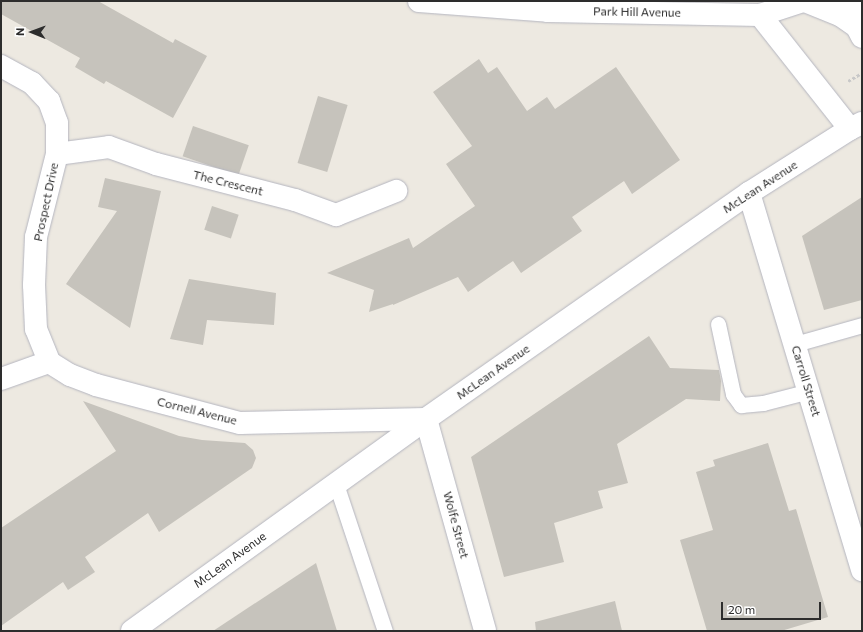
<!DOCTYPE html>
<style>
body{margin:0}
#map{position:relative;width:863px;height:632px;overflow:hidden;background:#ede9e1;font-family:Commissioner,sans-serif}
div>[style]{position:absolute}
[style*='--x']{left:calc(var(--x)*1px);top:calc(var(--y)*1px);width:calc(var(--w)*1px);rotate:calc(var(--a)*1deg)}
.building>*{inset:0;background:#c6c3bc;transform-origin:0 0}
.path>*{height:2.5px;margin-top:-1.25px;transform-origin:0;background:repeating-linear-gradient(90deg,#c8c8c8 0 3px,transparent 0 5px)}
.roads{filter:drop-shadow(0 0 1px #b4b5bf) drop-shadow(0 0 1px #b4b5bf)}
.service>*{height:15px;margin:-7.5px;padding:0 7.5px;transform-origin:7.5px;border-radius:7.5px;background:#fff}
.minor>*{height:22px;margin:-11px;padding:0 11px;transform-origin:11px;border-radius:11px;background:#fff}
.tertiary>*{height:22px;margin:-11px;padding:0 11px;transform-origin:11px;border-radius:11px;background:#fff}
span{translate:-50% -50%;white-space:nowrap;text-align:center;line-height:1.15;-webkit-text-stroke:3px #fff;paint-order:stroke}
.street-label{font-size:12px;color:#2d2d2d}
.frame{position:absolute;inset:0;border:2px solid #2d2d2d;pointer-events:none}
.north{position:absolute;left:12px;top:12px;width:40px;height:40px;-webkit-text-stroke:3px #fff;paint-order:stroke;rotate:271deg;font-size:11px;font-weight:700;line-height:16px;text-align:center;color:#2d2d2d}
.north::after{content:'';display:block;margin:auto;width:14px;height:18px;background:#2d2d2d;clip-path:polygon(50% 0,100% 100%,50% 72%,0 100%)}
.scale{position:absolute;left:721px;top:602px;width:100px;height:18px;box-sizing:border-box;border:2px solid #2d2d2d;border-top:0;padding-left:5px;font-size:12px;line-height:14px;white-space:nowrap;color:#2d2d2d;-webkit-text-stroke:3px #fff;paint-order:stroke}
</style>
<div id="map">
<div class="building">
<div style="clip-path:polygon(1px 1px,98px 1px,173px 43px,175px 39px,207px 56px,173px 118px,106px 81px,104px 84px,75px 67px,80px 58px,1px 14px)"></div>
<div style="clip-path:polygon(479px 59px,488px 73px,497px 67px,527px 111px,547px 97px,555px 109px,616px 67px,680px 160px,632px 194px,624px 181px,572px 217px,582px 231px,521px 273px,513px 261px,468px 292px,458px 277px,393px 305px,393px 304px,369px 312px,374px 290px,327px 273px,409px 238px,413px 248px,475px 206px,446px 164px,472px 146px,433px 92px)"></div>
<div style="left:318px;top:96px;width:31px;height:70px;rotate:17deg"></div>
<div style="left:193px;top:126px;width:59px;height:32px;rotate:19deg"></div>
<div style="clip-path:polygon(105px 178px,161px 191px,130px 328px,66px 284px,117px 211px,98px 207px)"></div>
<div style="clip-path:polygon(862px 197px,862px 300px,824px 310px,802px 236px)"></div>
<div style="left:212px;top:206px;width:28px;height:25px;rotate:18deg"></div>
<div style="clip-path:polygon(189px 279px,276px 293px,274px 325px,207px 320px,203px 345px,170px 339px)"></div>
<div style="clip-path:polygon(649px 336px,670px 368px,719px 370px,721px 381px,720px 401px,686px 399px,617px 444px,628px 483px,598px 491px,603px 508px,554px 523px,564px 562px,504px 577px,471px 457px)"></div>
<div style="clip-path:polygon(83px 401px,179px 436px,202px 440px,245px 443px,253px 450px,256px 458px,252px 468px,159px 532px,148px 513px,85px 557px,95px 572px,68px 590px,63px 582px,1px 626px,1px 528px,116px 451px)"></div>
<div style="clip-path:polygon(768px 443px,789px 511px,796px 509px,828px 617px,781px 631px,707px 631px,680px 540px,713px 530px,696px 472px,715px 466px,713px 460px)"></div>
<div style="clip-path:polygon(316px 563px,337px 631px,213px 631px)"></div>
<div style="clip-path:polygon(615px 601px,622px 631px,536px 631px,535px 622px)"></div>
</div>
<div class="path">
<div style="--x:848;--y:81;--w:14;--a:-30"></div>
</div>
<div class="roads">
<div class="service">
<div style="--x:718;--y:324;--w:72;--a:77.9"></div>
<div style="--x:733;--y:394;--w:14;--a:54"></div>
<div style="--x:741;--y:405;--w:22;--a:-5"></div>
<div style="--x:763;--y:403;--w:48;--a:-14.6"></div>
<div style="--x:795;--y:344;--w:70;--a:-15.8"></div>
<div style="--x:336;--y:484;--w:155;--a:71.6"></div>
</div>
<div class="minor">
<div style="--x:1;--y:66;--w:35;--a:29"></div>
<div style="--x:32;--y:83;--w:25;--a:47"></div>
<div style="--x:49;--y:101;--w:23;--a:70"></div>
<div style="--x:57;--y:123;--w:31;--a:90"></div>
<div style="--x:57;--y:154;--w:86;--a:104.2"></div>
<div style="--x:36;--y:237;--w:48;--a:92.4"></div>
<div style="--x:34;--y:285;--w:44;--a:87.4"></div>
<div style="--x:36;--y:329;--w:35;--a:68"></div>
<div style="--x:57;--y:154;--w:52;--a:-7.7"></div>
<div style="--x:109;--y:147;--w:50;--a:19.9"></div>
<div style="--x:156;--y:164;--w:144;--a:14.5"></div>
<div style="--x:295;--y:200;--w:44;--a:20.1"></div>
<div style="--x:336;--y:215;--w:65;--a:-21.8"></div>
<div style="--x:749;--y:193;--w:394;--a:73.3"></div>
<div style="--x:1;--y:379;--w:51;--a:-19.5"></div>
<div style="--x:49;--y:362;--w:25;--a:32"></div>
<div style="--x:70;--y:375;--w:28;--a:21"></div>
<div style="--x:96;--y:385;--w:149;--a:14.8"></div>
<div style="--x:240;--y:423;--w:186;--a:-1.2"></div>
<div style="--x:426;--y:419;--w:220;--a:74.4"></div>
</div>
<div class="tertiary">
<div style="--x:419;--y:1;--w:129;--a:4.4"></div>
<div style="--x:548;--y:11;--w:212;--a:1.1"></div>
<div style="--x:760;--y:15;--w:45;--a:-18"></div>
<div style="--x:805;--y:1;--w:38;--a:22"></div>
<div style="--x:840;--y:15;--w:21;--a:35"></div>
<div style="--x:857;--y:27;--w:11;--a:63"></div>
<div style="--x:825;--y:3;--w:37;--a:8"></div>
<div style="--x:760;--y:15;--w:145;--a:51.7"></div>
<div style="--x:132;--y:631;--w:362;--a:-35.8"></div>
<div style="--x:426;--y:419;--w:394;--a:-35"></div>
<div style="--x:749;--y:193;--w:120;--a:-32.4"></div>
<div style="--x:850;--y:129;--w:13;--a:-27"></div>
</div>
</div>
<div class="street-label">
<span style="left:637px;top:12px;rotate:1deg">Park Hill Avenue</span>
<span style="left:228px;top:183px;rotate:14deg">The Crescent</span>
<span style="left:760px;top:187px;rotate:-33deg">McLean Avenue</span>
<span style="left:46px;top:202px;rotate:-78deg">Prospect Drive</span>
<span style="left:493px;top:372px;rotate:-35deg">McLean Avenue</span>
<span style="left:806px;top:381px;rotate:73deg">Carroll Street</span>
<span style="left:197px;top:411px;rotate:14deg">Cornell Avenue</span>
<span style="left:456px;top:525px;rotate:75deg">Wolfe Street</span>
<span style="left:230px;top:560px;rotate:-36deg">McLean Avenue</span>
</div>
<div class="frame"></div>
<div class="north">N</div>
<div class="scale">20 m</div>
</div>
